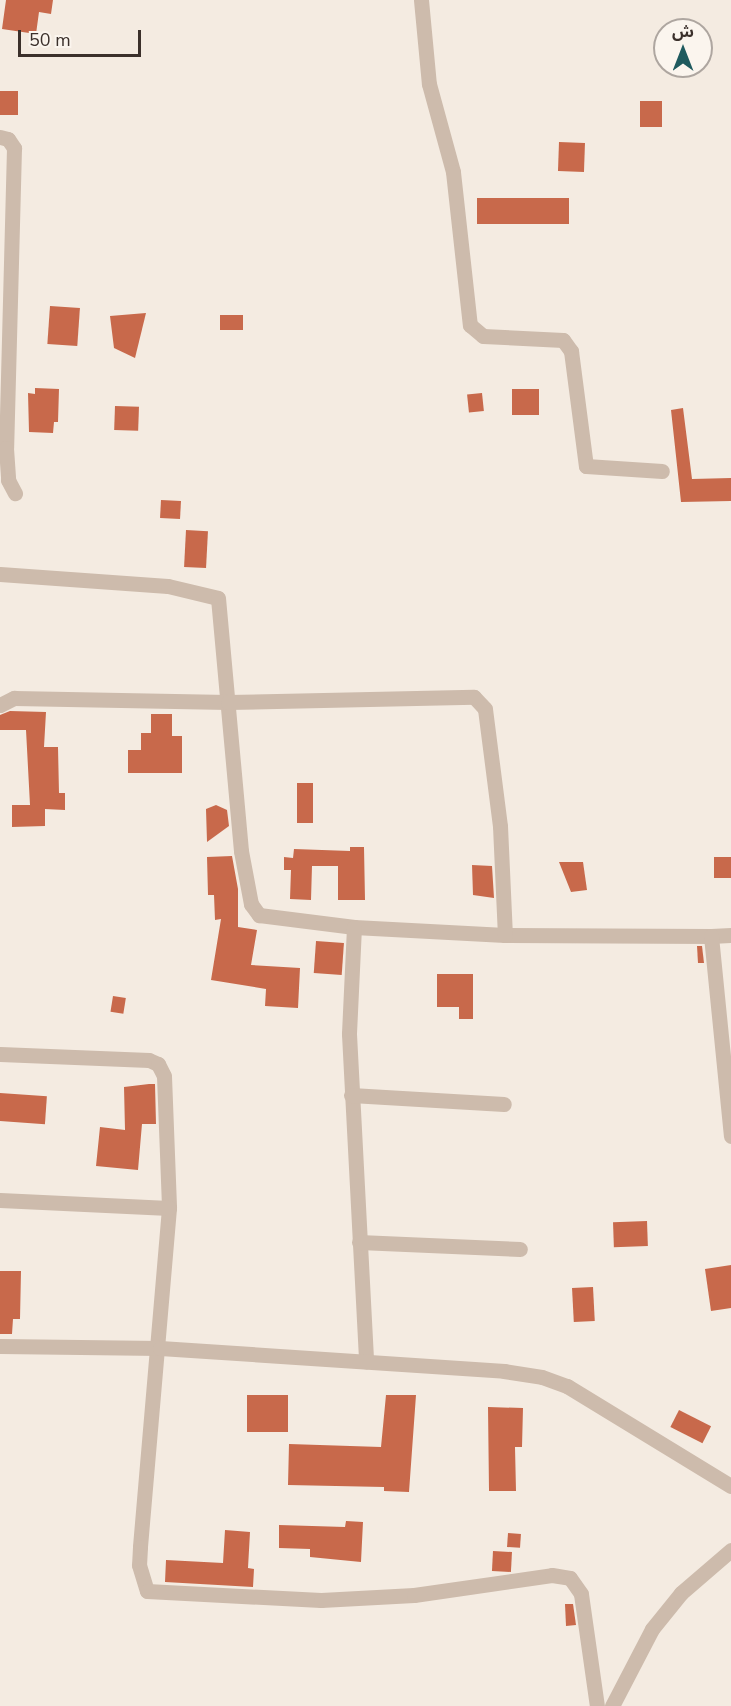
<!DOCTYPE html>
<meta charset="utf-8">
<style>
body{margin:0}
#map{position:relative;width:731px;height:1706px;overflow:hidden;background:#f4ebe1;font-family:"Nunito Sans","Noto Sans Arabic",sans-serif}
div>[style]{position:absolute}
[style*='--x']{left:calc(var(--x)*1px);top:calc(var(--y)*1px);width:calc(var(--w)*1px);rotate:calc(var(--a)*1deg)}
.building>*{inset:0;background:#c8694b;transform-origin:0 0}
.minor>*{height:15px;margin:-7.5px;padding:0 7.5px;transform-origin:7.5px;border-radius:7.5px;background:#cdbbac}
span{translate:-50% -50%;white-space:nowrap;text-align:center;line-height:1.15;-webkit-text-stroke:4.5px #fbf5ee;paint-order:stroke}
.north{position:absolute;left:653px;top:18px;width:60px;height:60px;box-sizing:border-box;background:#fbf5ee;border:2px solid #aea6a0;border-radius:50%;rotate:0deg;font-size:16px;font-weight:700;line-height:24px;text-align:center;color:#3b302b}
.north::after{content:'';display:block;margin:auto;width:21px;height:27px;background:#1f5a5e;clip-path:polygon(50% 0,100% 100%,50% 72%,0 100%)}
.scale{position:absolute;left:18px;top:30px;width:123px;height:27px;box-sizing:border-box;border:3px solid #3b302b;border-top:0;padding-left:8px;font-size:18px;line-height:21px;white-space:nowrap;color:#3b302b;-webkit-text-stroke:4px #fbf5ee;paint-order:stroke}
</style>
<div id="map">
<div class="building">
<div style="clip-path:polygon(6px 0,53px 0,51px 14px,39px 12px,36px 34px,2px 29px)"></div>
<div style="left:0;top:91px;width:18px;height:24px"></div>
<div style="left:640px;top:101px;width:22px;height:26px"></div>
<div style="left:559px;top:142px;width:26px;height:29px;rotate:2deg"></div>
<div style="left:569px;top:198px;width:26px;height:92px;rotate:90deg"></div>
<div style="left:50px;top:306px;width:30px;height:38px;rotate:4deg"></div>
<div style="clip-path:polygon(146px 313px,135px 358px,114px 348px,110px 316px)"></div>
<div style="left:220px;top:315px;width:23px;height:15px"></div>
<div style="clip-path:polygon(35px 388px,59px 389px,58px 422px,54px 422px,53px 433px,29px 432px,28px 393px,35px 394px)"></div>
<div style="left:512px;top:389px;width:27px;height:26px"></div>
<div style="left:482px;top:393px;width:18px;height:15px;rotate:84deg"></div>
<div style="left:115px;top:406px;width:24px;height:24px;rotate:2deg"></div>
<div style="clip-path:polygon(683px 408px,692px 479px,731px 478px,731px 501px,681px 502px,671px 410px)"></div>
<div style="left:161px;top:500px;width:20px;height:18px;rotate:3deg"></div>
<div style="left:186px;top:530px;width:22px;height:37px;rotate:3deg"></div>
<div style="clip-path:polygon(10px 711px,46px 712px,44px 747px,58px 747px,59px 793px,65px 793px,65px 810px,45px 809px,45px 826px,12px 827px,12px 805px,30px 805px,26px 730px,0 730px,0 715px)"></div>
<div style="clip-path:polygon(151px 714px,172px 714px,172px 736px,182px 736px,182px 773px,128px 773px,128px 750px,141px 750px,141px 733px,151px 733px)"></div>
<div style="left:297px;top:783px;width:16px;height:40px"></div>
<div style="clip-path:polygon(216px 805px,227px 810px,229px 826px,207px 842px,206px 809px)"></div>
<div style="clip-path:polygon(350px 847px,364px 847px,365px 900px,338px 900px,338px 866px,312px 866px,311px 900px,290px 899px,291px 870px,284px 870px,284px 857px,293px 858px,294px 849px,350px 851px)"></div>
<div style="clip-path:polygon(232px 856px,238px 889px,238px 927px,257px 930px,251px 965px,300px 968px,298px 1008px,265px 1006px,266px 989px,211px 980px,221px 919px,215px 920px,214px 895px,208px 895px,207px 857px)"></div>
<div style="left:731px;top:857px;width:21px;height:17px;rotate:90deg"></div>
<div style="clip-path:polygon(559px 862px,583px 862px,587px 890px,571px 892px)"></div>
<div style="clip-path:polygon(472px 865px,492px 866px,494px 898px,473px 895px)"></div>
<div style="left:316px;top:941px;width:28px;height:32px;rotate:4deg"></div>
<div style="clip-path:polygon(697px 946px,702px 946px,704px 963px,698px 963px)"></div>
<div style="clip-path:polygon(437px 974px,473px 974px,473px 1019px,459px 1019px,459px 1007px,437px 1007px)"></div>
<div style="left:113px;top:996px;width:13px;height:16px;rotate:9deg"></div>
<div style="clip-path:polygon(149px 1084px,155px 1084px,156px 1124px,142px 1124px,138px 1170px,96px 1166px,100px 1127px,125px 1130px,124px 1087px)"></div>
<div style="left:0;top:1093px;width:47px;height:28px;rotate:4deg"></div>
<div style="left:647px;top:1221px;width:25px;height:34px;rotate:88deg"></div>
<div style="clip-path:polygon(731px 1265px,731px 1308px,711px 1311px,705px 1269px)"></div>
<div style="clip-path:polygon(0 1271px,21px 1271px,20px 1319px,13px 1319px,12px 1334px,0 1334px)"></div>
<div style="left:593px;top:1287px;width:34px;height:21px;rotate:87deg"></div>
<div style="left:247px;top:1395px;width:41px;height:37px"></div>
<div style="clip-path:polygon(386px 1395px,416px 1395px,409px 1492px,384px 1491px,384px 1487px,288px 1485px,289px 1444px,381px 1447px)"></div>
<div style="clip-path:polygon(488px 1407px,523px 1408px,522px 1447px,515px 1447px,516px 1491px,489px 1491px)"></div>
<div style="left:679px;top:1410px;width:36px;height:19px;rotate:27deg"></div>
<div style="clip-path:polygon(346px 1521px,363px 1522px,361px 1562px,310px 1557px,310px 1549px,279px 1548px,279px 1525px,345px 1527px)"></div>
<div style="clip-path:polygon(225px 1530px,250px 1532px,248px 1568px,254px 1569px,253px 1587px,165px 1582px,166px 1560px,223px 1563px)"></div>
<div style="left:508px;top:1533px;width:13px;height:14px;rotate:4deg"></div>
<div style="left:493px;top:1551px;width:19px;height:20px;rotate:3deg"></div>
<div style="clip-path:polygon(565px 1604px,573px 1604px,576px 1625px,566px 1626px)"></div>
</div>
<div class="minor">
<div style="--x:421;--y:0;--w:84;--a:84.6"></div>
<div style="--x:429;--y:84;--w:91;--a:74.7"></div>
<div style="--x:453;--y:172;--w:154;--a:83.7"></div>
<div style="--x:470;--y:325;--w:17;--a:40"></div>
<div style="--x:483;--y:336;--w:80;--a:2.9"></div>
<div style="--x:563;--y:340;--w:14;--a:54"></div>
<div style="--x:571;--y:351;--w:116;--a:82.6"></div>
<div style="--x:586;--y:466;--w:76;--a:3.8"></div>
<div style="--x:0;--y:137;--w:8;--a:14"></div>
<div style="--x:8;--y:139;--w:11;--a:56"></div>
<div style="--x:14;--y:148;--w:300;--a:91.5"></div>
<div style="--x:6;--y:448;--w:32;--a:86"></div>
<div style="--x:8;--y:480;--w:15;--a:62"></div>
<div style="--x:0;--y:574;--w:168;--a:4.1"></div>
<div style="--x:168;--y:586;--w:51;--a:13.5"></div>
<div style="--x:218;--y:598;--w:254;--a:84.8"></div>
<div style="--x:241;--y:851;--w:54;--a:79.3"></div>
<div style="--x:251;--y:904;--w:14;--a:54"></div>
<div style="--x:259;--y:915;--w:96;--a:7.2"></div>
<div style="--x:354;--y:927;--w:151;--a:3"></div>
<div style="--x:505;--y:935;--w:206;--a:0.3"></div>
<div style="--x:0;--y:705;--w:16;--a:-27"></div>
<div style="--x:14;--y:698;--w:214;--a:1.1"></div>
<div style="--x:228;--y:702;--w:246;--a:-1.2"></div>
<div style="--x:474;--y:697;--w:16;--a:47"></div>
<div style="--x:485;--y:709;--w:118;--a:82.7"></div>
<div style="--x:500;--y:826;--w:109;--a:87.4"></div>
<div style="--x:354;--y:927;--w:107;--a:92.7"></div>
<div style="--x:349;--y:1034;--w:328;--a:87"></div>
<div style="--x:731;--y:935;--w:20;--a:177"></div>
<div style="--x:711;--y:936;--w:201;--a:84.3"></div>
<div style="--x:0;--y:1054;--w:149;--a:2.3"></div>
<div style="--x:149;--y:1060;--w:10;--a:24"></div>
<div style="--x:158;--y:1064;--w:13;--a:63"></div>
<div style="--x:164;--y:1076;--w:132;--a:87.8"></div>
<div style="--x:169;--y:1208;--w:340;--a:94.9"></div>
<div style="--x:140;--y:1547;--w:18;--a:93"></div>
<div style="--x:139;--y:1565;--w:27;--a:73"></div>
<div style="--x:147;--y:1591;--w:174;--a:3"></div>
<div style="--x:321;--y:1600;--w:93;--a:-3.1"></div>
<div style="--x:414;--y:1595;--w:139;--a:-8.2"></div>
<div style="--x:552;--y:1575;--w:18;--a:9"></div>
<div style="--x:570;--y:1578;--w:19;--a:55"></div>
<div style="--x:581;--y:1594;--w:113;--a:81.9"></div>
<div style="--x:351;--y:1095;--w:153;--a:3.4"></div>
<div style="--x:0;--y:1200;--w:169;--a:2.7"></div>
<div style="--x:359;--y:1242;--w:161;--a:2.5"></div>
<div style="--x:0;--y:1346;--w:160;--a:0.7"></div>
<div style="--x:160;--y:1348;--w:345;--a:3.8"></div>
<div style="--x:504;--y:1371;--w:38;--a:9"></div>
<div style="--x:542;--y:1377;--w:27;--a:20"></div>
<div style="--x:567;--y:1386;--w:192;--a:31.4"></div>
<div style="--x:612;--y:1706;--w:87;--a:-62.5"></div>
<div style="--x:652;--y:1629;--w:46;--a:-51.1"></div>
<div style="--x:681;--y:1593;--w:66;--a:-40.7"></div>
</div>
<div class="north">ش</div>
<div class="scale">50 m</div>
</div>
